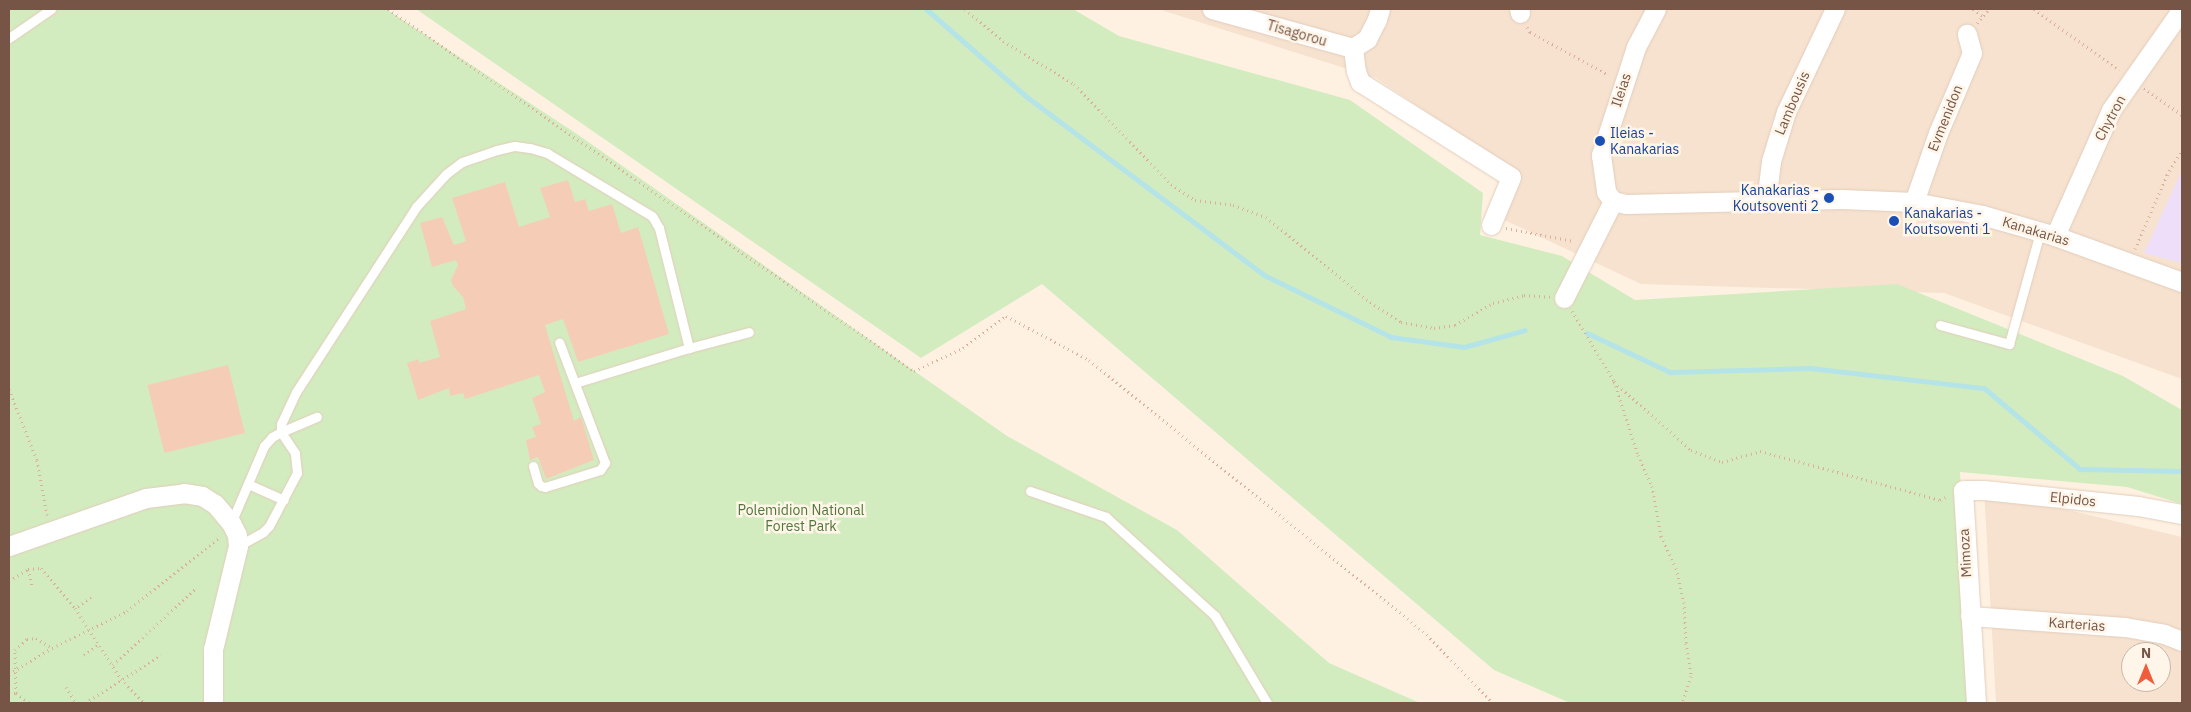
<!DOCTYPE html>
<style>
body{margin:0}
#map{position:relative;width:2191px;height:712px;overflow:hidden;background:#fef1e1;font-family:"IBM Plex Sans",sans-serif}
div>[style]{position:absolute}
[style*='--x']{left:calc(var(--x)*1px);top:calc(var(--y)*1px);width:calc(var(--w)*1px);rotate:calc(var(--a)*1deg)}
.residential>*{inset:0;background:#f6e2cf}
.education>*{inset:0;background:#eedefa}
.green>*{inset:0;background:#d3ecbf}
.stream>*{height:5px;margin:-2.5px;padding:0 2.5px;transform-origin:2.5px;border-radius:2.5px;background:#b4e3e8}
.building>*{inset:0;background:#f5cdb7;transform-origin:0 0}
.path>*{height:3px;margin-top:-1.5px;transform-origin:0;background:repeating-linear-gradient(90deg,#dab09a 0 1px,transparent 0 5px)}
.roads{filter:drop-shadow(0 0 1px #e2cdbc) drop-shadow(0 0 1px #e2cdbc)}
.service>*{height:9px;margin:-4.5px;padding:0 4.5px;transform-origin:4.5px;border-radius:4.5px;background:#fff}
.minor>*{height:19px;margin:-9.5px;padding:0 9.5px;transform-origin:9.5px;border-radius:9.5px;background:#fff}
.dots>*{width:14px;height:14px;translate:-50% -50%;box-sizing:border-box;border:2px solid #fff5e8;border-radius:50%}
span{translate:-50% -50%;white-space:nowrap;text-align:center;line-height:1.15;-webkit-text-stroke:5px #fff5e8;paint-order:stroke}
.street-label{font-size:14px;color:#765546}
.transit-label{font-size:14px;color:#164399}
.left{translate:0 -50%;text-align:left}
.right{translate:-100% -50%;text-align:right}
.park-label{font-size:14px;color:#4f773b}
.frame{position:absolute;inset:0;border:10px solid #765546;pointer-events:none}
.north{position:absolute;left:2121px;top:642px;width:50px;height:50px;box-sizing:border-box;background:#fff5e8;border:1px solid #c8b5a7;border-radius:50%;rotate:0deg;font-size:14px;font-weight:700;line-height:20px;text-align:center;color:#765546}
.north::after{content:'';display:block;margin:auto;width:18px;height:22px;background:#f05d3d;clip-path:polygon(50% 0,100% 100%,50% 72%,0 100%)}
</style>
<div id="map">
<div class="residential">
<div style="clip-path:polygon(1158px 9px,2182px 9px,2182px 379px,1944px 293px,1641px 284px,1498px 217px,1522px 176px,1376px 78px)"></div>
<div style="clip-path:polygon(evenodd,1984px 490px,2182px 537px,2182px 703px,1996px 703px,1984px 490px,2131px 652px,2161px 652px,2161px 682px,2131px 682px,2131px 652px)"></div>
</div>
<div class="education">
<div style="clip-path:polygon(2182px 170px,2182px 263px,2144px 253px)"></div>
</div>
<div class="green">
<div style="clip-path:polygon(9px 9px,386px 9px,577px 134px,1007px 436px,1177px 530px,1329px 663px,1420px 703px,9px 703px)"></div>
<div style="clip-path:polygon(416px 9px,1073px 9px,1119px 36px,1350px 100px,1483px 193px,1480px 235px,1562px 256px,1635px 300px,1897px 284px,2123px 376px,2182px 410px,2182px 504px,2127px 487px,1960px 472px,1973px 703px,1570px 703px,1494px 670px,1042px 284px,921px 358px)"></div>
</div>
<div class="stream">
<div style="--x:926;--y:9;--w:134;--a:41.1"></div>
<div style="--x:1027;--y:97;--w:296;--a:36.9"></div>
<div style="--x:1264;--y:275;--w:141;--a:26"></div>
<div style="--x:1391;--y:337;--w:74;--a:7.8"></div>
<div style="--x:1464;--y:347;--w:63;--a:-15.6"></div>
<div style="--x:1587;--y:333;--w:92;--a:25.2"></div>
<div style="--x:1670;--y:372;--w:140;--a:-1.6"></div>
<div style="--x:1810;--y:368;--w:175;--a:6.6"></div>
<div style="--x:1984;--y:388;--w:126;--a:40.2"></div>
<div style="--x:2080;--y:469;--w:102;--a:1.1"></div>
</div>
<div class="building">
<div style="clip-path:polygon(568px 180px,575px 202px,585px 199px,589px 211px,612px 204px,621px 233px,638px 227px,669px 334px,578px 362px,563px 319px,545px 325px,574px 421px,581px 417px,594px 460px,546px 479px,538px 457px,530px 460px,526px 440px,536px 437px,532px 427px,541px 424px,532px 398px,545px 392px,539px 375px,465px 399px,463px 393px,450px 396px,449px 388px,418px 400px,407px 363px,419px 359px,419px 363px,440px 357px,430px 321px,466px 309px,463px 297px,453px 286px,451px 280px,458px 265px,456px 260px,432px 267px,420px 223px,442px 217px,454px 245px,466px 241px,452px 198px,505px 182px,519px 227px,550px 217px,540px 188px)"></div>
<div style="left:228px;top:365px;width:70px;height:83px;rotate:76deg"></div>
</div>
<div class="path">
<div style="--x:388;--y:9;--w:639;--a:34.54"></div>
<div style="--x:914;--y:371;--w:54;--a:-25.1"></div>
<div style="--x:963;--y:348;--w:54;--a:-36.7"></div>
<div style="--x:1006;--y:316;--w:94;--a:27.9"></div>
<div style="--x:1089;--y:360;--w:430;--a:39.1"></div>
<div style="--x:1423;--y:631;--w:100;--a:45.8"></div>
<div style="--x:965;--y:9;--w:50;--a:40.1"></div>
<div style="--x:1003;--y:41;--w:83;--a:31.2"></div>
<div style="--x:1074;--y:84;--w:139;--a:45.9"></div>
<div style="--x:1171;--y:184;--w:29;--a:34"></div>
<div style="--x:1195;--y:200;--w:38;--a:7"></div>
<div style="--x:1233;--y:205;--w:35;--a:20"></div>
<div style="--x:1266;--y:217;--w:134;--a:39.3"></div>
<div style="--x:1370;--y:302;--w:37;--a:33"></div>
<div style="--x:1401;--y:322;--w:34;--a:10"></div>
<div style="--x:1434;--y:328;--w:21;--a:-8"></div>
<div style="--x:1455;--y:325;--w:44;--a:-30.1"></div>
<div style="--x:1493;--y:303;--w:32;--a:-14"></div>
<div style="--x:1524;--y:295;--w:26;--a:4"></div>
<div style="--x:1973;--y:9;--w:12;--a:35"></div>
<div style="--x:2034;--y:9;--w:105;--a:35.7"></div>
<div style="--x:1977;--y:23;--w:18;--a:-49"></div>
<div style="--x:1527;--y:27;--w:6;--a:59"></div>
<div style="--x:1530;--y:32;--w:90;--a:28.6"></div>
<div style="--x:2144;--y:88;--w:47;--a:35.4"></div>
<div style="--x:1506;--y:228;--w:69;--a:10.8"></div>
<div style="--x:2135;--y:249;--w:81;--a:-66.6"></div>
<div style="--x:2167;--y:175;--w:29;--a:-59"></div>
<div style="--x:1572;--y:311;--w:82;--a:59"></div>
<div style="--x:1614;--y:381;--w:78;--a:72"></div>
<div style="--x:1638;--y:455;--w:34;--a:66"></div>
<div style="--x:1652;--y:486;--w:51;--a:79.8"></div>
<div style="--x:1661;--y:536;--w:35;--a:65"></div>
<div style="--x:1676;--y:568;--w:35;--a:77"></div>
<div style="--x:1684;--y:602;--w:41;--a:87.2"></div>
<div style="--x:1686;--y:643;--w:33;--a:81"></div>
<div style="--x:1691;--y:676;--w:28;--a:108"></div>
<div style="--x:1614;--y:382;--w:103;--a:41.4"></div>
<div style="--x:1691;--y:450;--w:33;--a:21"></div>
<div style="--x:1722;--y:462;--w:40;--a:-16"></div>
<div style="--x:1760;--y:451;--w:187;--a:15.2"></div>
<div style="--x:1940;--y:500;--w:9;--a:-27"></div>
<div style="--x:9;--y:389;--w:76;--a:68.5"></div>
<div style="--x:37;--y:460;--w:56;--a:79.7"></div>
<div style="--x:28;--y:569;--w:16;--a:76"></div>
<div style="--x:9;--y:581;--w:22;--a:-32"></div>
<div style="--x:28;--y:569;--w:13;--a:-4"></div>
<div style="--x:41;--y:568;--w:52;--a:49.6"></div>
<div style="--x:91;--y:597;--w:19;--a:145"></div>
<div style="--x:75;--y:608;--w:85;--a:57.1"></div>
<div style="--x:121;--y:679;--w:33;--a:46"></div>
<div style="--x:84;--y:655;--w:19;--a:-36"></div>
<div style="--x:113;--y:665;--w:112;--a:-42.8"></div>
<div style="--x:9;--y:674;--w:50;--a:-31.2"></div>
<div style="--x:52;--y:648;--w:84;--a:-26.3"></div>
<div style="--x:127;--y:611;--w:119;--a:-38.5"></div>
<div style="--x:66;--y:687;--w:19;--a:58"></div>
<div style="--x:9;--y:693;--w:7;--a:0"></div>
<div style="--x:16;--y:693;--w:17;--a:36"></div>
<div style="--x:16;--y:693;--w:43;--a:-91.3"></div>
<div style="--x:15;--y:650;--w:16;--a:-43"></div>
<div style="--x:27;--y:639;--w:9;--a:-6"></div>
<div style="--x:36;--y:638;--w:19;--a:32"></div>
<div style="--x:85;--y:703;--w:90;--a:-32.3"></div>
</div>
<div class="roads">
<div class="service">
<div style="--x:9;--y:38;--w:51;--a:-34.6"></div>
<div style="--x:1940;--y:325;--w:72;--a:15.4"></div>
<div style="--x:2009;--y:344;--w:116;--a:-74.5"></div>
<div style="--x:575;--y:383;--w:119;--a:-17.1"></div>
<div style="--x:689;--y:348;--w:62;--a:-14.9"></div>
<div style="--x:533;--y:466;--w:18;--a:74"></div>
<div style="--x:538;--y:483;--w:4;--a:45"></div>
<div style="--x:541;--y:486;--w:4;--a:14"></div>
<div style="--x:545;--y:487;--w:58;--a:-17.2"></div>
<div style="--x:600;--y:470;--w:9;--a:-54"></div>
<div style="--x:605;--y:463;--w:129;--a:-110.8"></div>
<div style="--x:248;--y:484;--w:39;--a:24"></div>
<div style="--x:1030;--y:491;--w:80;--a:18.9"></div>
<div style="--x:1106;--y:517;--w:147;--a:42.2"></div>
<div style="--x:1215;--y:616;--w:101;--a:59.1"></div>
<div style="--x:231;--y:523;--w:84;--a:-66.8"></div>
<div style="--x:264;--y:446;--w:12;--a:-48"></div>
<div style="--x:272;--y:437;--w:10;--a:-29"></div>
<div style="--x:281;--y:432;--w:39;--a:-23"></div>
<div style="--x:238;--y:546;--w:29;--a:-29"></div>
<div style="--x:263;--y:532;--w:8;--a:-45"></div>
<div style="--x:269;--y:526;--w:60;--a:-62.2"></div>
<div style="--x:297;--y:473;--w:20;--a:-96"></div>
<div style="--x:295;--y:453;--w:25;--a:-124"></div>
<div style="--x:281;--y:432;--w:8;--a:-90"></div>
<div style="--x:281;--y:424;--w:35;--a:-65"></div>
<div style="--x:296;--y:392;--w:221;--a:-57"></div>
<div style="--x:416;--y:207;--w:45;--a:-47.7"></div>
<div style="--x:446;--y:174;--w:20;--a:-37"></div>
<div style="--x:462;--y:162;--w:37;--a:-19"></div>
<div style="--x:497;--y:150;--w:18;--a:-13"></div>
<div style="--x:515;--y:146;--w:15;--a:8"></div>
<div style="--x:530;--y:148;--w:18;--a:16"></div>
<div style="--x:547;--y:153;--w:122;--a:31"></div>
<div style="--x:652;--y:216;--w:14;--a:60"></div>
<div style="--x:659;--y:228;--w:124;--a:76"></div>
</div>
<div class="minor">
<div style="--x:1212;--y:9;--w:146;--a:15.5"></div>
<div style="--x:1519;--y:9;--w:4;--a:76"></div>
<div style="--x:1656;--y:9;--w:43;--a:117.8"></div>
<div style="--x:1636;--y:47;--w:114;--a:108"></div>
<div style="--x:1601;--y:155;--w:37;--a:82"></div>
<div style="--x:1606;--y:192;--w:11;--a:52"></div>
<div style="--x:1613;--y:201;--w:13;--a:13"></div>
<div style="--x:1626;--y:204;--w:216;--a:-1.3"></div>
<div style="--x:1842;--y:199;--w:72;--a:2.4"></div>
<div style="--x:1914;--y:202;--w:69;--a:10.8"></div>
<div style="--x:1982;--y:215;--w:76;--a:16"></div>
<div style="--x:2055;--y:236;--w:135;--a:19.9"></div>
<div style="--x:1353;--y:48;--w:23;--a:83"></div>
<div style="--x:1356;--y:71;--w:12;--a:70"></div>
<div style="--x:1360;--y:82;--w:178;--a:32.2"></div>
<div style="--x:1511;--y:177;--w:52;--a:112.6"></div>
<div style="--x:1353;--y:48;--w:17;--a:-33"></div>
<div style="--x:1367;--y:39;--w:22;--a:-63"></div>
<div style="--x:1377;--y:19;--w:10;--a:-73"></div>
<div style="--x:1766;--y:202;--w:41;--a:-83"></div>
<div style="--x:1771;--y:161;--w:51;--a:-73"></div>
<div style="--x:1786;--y:112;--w:114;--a:-64.6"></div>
<div style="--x:1914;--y:202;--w:73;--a:-70.8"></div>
<div style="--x:1938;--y:133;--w:87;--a:-67"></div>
<div style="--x:1972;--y:53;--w:20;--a:-105"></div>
<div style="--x:2055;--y:236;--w:138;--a:-66"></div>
<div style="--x:2111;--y:110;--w:123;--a:-54.9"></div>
<div style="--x:1564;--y:298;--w:109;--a:-63.2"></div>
<div style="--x:9;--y:546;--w:145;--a:-19.3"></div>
<div style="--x:146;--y:498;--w:38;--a:-7"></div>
<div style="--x:184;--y:493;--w:18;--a:9"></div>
<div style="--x:202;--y:496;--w:15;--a:32"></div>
<div style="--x:215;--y:504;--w:25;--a:50"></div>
<div style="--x:231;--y:523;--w:13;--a:63"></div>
<div style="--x:237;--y:535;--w:11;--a:85"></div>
<div style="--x:238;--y:546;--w:106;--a:103.6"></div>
<div style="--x:213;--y:649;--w:54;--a:90"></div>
<div style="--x:1970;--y:616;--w:155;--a:4.1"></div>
<div style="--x:2125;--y:627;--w:40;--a:10"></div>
<div style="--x:2164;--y:634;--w:19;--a:21"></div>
<div style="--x:1976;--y:703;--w:213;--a:-93.5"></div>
<div style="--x:1963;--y:490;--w:21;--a:0"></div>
<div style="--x:1984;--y:490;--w:155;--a:5.9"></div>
<div style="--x:2138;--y:506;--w:45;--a:10.3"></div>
</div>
</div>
<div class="dots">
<div style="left:1600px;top:141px;background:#1a4fb4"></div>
<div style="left:1829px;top:198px;background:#1a4fb4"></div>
<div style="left:1894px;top:221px;background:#1a4fb4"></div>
</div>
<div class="street-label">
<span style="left:1297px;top:33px;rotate:16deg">Tisagorou</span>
<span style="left:1621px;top:90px;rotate:-72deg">Ileias</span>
<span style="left:1792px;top:103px;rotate:-67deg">Lambousis</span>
<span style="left:1945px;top:118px;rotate:-68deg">Evmenidon</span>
<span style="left:2110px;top:118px;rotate:-62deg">Chytron</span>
<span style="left:2036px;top:231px;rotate:17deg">Kanakarias</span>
<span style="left:2073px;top:499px;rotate:6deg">Elpidos</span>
<span style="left:1965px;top:553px;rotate:-93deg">Mimoza</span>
<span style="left:2077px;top:624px;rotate:4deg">Karterias</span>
</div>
<div class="transit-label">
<span class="left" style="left:1610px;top:141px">Ileias -<br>Kanakarias</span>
<span class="right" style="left:1819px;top:198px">Kanakarias -<br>Koutsoventi 2</span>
<span class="left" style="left:1904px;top:221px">Kanakarias -<br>Koutsoventi 1</span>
</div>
<div class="park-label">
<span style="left:801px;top:518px">Polemidion National<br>Forest Park</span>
</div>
<div class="frame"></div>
<div class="north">N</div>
</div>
